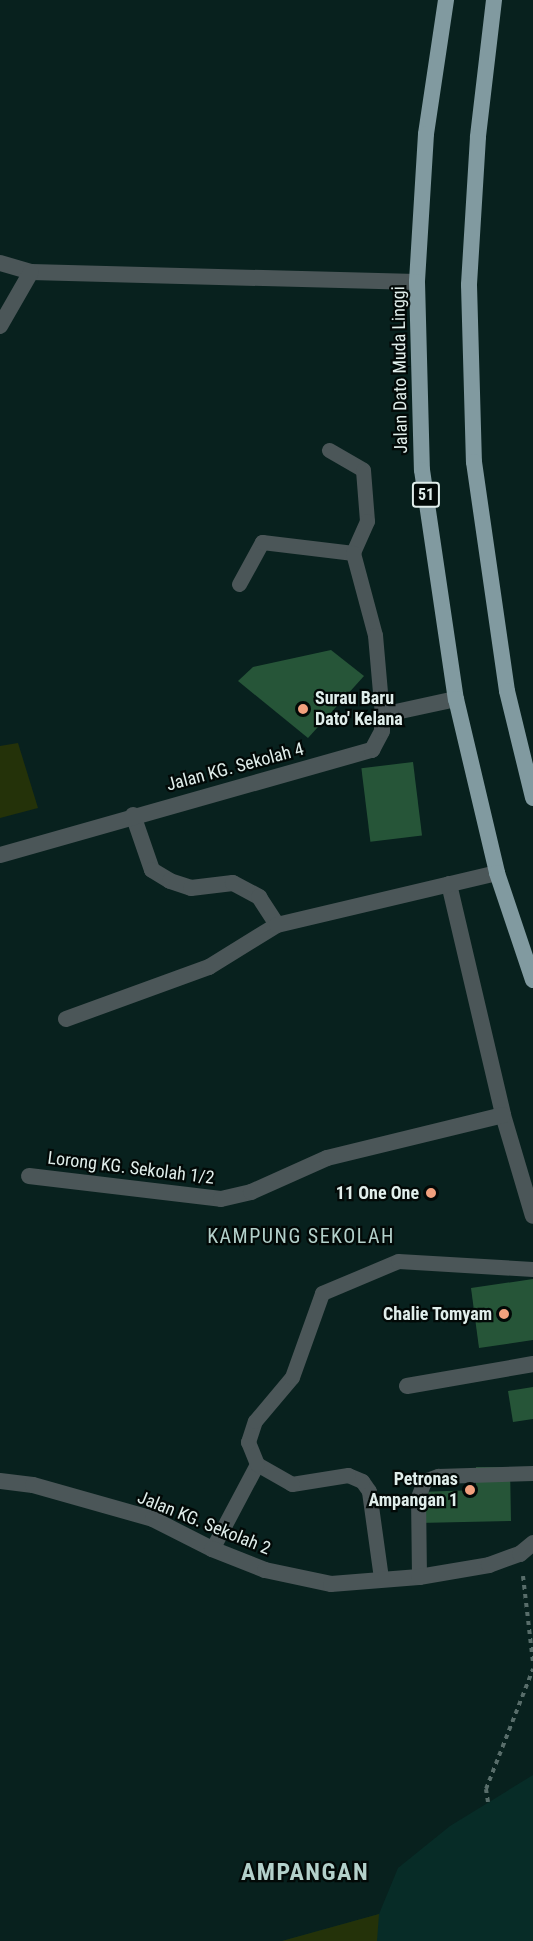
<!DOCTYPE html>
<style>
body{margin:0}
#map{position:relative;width:533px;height:1941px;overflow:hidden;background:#08211e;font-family:"Roboto Condensed",sans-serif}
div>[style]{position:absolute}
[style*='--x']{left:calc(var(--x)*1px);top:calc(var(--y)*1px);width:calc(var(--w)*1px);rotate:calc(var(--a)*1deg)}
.built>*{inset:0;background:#072c27}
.green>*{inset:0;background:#243209}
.building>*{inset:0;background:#265538;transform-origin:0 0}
.path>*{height:4px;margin-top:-2px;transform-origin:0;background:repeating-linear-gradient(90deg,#586d6a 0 4.5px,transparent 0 9px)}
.service>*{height:15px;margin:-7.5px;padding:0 7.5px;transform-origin:7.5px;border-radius:7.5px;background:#4b5658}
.minor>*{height:16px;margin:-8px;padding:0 8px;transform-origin:8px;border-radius:8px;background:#4b5658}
.trunk>*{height:16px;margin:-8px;padding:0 8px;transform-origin:8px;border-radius:8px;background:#819aa0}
.dots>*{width:16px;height:16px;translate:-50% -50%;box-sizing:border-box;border:3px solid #020907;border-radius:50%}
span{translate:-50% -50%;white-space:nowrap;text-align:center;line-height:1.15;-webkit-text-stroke:4.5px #020907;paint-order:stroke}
.shield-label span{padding:2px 4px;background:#020907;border:2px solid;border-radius:4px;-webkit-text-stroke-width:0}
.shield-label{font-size:16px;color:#e0eeeb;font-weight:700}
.street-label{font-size:18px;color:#e0eeeb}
.poi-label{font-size:18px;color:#e0eeeb;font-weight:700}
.left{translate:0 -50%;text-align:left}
.right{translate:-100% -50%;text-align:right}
.neighbourhood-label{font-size:20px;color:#b3d0ca;letter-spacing:1.5px}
.district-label{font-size:24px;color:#b3d0ca;font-weight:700;letter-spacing:1.5px}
</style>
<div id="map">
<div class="built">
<div style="clip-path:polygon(533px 1775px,533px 1941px,282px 1941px,379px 1914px,398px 1868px,450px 1826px)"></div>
</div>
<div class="green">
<div style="clip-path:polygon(18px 743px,38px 808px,0 818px,0 746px)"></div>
<div style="clip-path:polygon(379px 1914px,377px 1941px,282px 1941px)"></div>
</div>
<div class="building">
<div style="clip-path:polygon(331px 650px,364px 676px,308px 738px,238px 681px,253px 667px)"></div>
<div style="left:413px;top:762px;width:74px;height:52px;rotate:83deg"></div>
<div style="clip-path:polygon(533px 1279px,533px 1340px,479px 1348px,471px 1288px)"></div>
<div style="clip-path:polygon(533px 1387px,533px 1419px,513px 1422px,508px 1391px)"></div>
<div style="clip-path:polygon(476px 1467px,510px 1467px,511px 1521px,418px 1523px,418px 1492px,476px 1490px)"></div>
</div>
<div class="path">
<div style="--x:523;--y:1576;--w:87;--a:83.4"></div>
<div style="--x:488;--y:1802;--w:13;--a:-99"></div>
<div style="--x:486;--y:1789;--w:129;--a:-68.6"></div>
</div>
<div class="service">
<div style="--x:329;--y:450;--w:39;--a:30"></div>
<div style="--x:363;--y:470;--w:51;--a:85.5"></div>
<div style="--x:367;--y:521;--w:35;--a:114"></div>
<div style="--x:239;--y:584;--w:48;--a:-61.3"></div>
<div style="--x:262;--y:542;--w:92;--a:6.9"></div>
<div style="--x:353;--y:553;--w:85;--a:75"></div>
<div style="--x:375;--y:635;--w:80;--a:85"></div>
<div style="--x:212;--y:1549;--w:96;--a:-62.1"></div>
<div style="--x:419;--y:1577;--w:80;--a:-90.7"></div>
<div style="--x:418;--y:1497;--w:17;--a:-69"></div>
<div style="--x:424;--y:1481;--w:15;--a:-20"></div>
<div style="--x:438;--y:1476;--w:95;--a:-1.8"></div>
<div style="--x:381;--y:1578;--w:88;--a:-97.9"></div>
<div style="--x:369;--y:1491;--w:12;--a:-125"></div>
<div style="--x:362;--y:1481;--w:15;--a:-157"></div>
<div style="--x:348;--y:1475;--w:57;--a:170.9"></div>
<div style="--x:292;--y:1484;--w:40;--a:-150.3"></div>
<div style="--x:257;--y:1464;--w:24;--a:-112"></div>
<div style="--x:248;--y:1442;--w:22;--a:-72"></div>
<div style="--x:255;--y:1421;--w:57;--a:-49.9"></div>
<div style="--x:292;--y:1377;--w:89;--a:-70.3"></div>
<div style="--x:322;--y:1293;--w:82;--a:-22.8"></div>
<div style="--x:398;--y:1261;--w:135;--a:3.4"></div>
</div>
<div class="minor">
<div style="--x:0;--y:263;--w:32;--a:16"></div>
<div style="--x:31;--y:272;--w:386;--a:1.5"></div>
<div style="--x:0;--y:326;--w:62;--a:-60.1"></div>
<div style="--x:133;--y:815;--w:58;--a:70.9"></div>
<div style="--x:152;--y:870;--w:21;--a:31"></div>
<div style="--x:170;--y:881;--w:22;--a:18"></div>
<div style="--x:191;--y:888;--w:42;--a:-6.8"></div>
<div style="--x:233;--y:883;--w:30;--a:28"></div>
<div style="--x:259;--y:897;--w:33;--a:57"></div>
<div style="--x:0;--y:855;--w:387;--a:-15.8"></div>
<div style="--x:372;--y:750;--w:21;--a:-62"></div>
<div style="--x:382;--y:731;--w:16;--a:-90"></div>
<div style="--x:382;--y:715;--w:76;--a:-12.2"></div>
<div style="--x:449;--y:884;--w:237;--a:76.8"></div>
<div style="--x:503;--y:1115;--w:105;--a:73.5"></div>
<div style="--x:66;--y:1019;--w:152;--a:-20"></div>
<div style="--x:209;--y:967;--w:80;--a:-31.7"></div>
<div style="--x:277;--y:925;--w:226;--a:-13.3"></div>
<div style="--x:29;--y:1176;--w:193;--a:6.8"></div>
<div style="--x:221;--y:1199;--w:31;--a:-13"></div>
<div style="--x:251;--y:1192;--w:83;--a:-24.1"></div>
<div style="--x:327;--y:1158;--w:181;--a:-13.7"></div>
<div style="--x:407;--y:1386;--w:128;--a:-9.9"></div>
<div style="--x:0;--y:1481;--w:33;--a:7"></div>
<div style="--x:33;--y:1485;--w:125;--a:15.8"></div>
<div style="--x:153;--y:1519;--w:66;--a:27"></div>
<div style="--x:212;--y:1549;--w:57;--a:21.6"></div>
<div style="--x:265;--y:1570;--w:67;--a:12"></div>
<div style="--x:331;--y:1584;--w:88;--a:-4.5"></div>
<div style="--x:419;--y:1577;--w:71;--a:-9.7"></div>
<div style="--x:489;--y:1565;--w:33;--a:-20"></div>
<div style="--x:520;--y:1554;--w:17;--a:-40"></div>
</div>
<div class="trunk">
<div style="--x:446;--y:0;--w:135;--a:98.5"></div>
<div style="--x:426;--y:134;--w:148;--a:93.5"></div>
<div style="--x:417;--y:282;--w:188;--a:88.5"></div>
<div style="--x:422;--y:470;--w:232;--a:81.6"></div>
<div style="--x:456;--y:699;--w:179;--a:76.7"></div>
<div style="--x:497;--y:873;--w:113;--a:71.4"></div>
<div style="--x:494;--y:0;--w:138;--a:96.7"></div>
<div style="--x:478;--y:137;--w:148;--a:93.5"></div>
<div style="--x:469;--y:285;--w:177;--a:88.4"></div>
<div style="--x:474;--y:462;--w:231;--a:81.8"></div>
<div style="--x:507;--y:691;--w:110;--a:76.3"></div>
</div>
<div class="dots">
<div style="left:303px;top:709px;background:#f2a17e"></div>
<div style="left:431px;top:1193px;background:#f2a17e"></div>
<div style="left:504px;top:1314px;background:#f2a17e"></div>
<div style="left:470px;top:1490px;background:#f2a17e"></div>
</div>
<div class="shield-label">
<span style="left:426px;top:495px">51</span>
</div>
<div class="street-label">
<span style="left:400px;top:370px;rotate:-91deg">Jalan Dato Muda Linggi</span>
<span style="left:235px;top:767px;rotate:-15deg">Jalan KG. Sekolah 4</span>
<span style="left:131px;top:1168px;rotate:7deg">Lorong KG. Sekolah 1/2</span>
<span style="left:204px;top:1523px;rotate:22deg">Jalan KG. Sekolah 2</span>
</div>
<div class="poi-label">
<span class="left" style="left:315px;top:709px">Surau Baru<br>Dato' Kelana</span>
<span class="right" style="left:419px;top:1193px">11 One One</span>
<span class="right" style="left:492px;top:1314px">Chalie Tomyam</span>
<span class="right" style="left:458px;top:1490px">Petronas<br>Ampangan 1</span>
</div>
<div class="neighbourhood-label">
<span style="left:301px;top:1236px">KAMPUNG SEKOLAH</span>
</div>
<div class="district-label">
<span style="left:305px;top:1873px">AMPANGAN</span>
</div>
</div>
